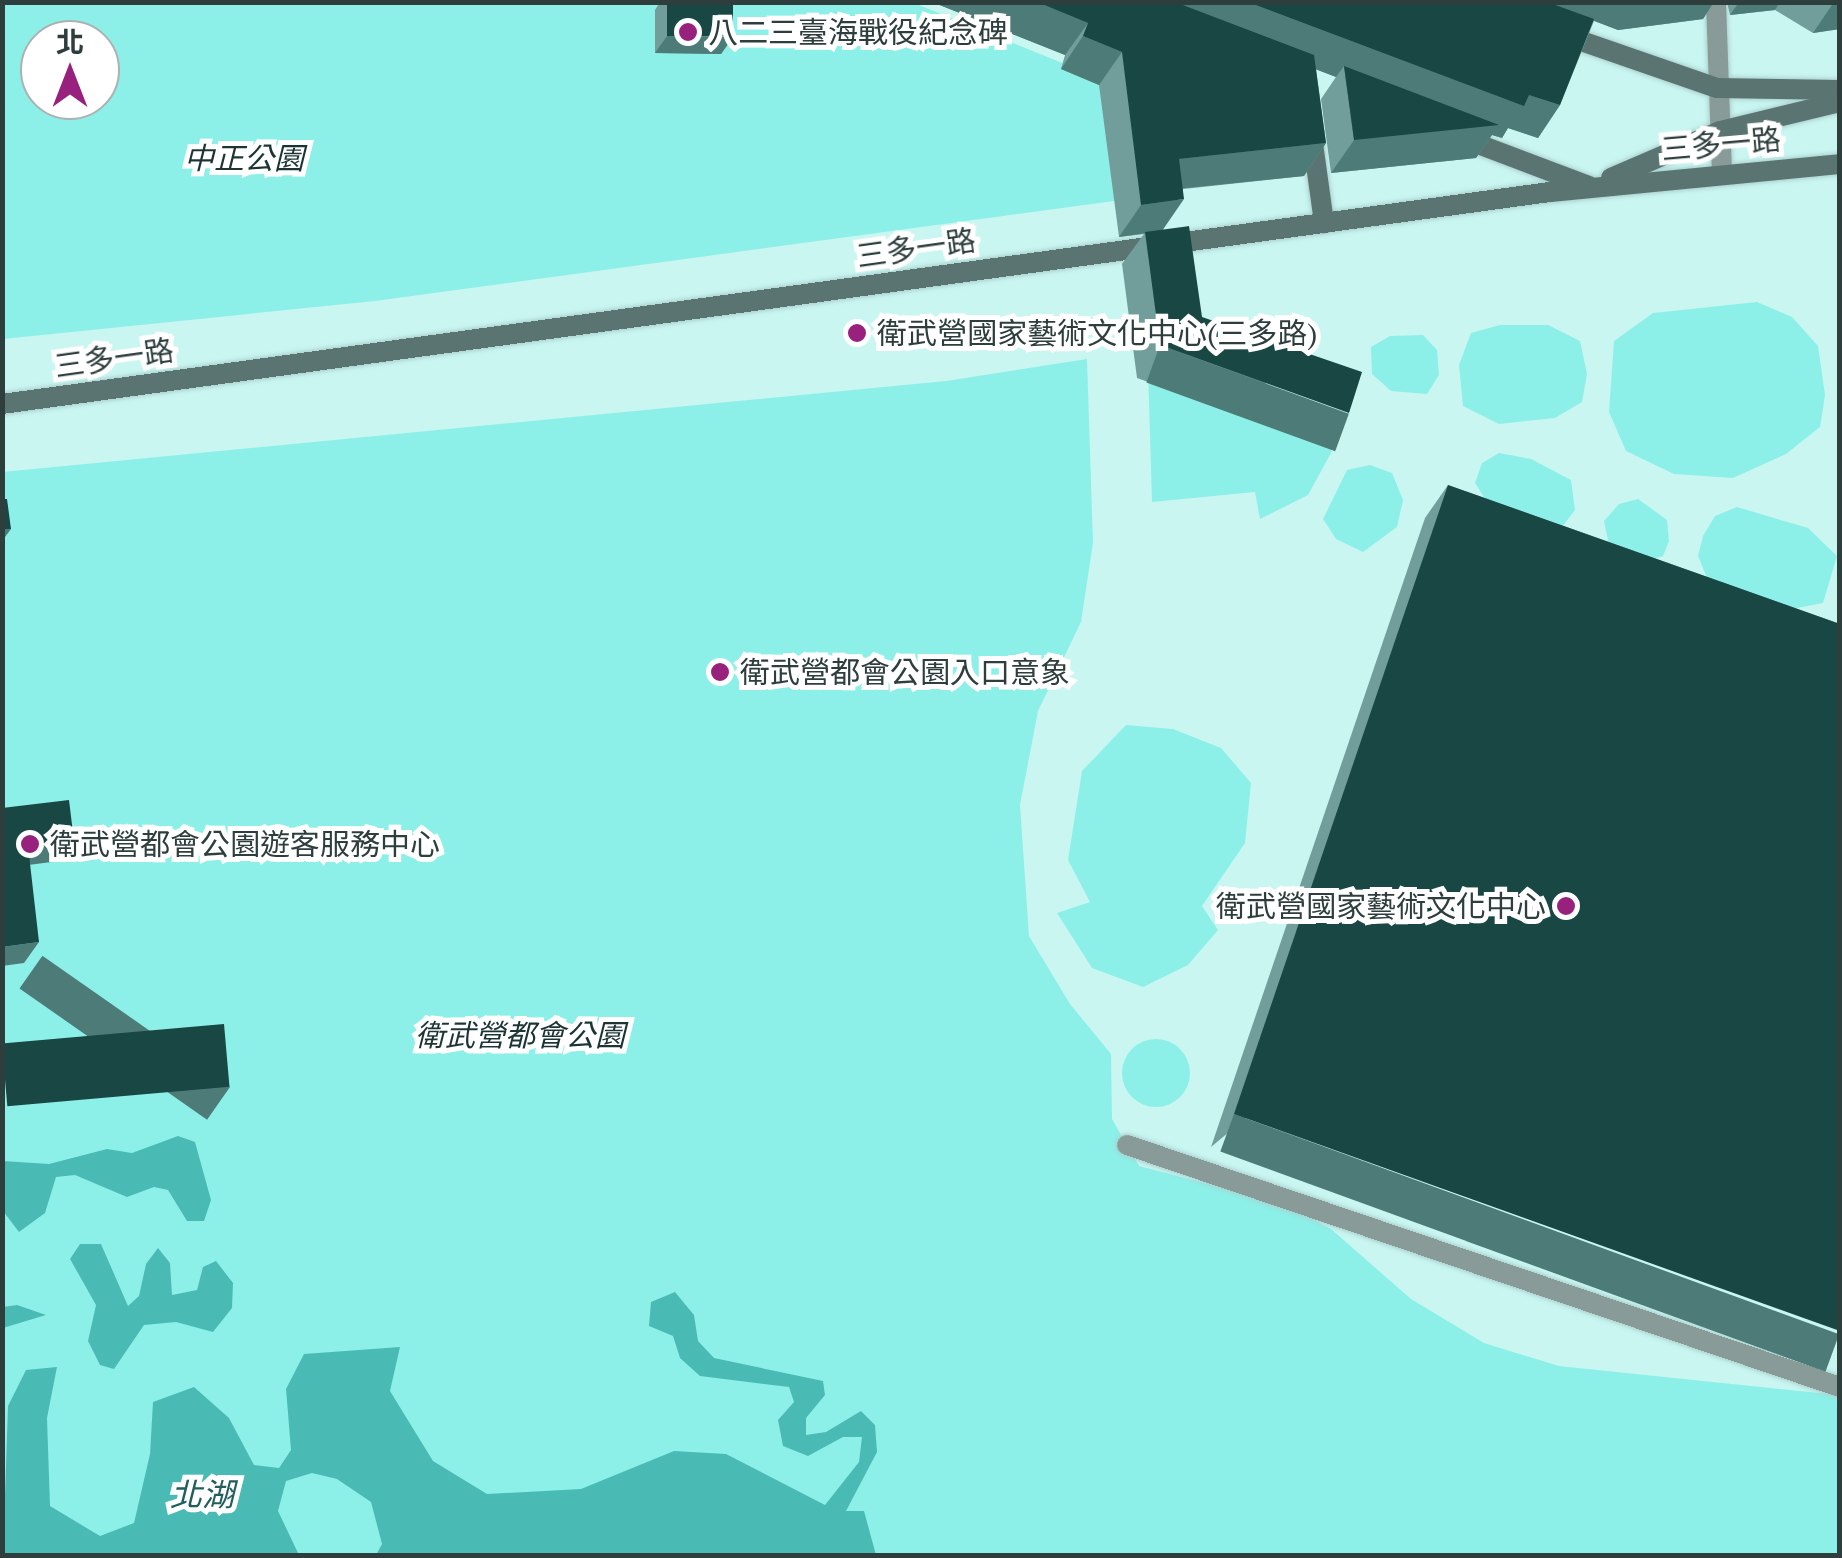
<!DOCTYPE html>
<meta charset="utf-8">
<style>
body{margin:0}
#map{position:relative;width:1842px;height:1558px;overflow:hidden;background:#caf6f2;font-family:"PT Serif","Noto Sans TC",serif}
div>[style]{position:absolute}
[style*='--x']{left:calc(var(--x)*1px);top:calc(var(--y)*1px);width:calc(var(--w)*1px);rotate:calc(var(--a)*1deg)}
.green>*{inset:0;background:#8cf0e9}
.round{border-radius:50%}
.water>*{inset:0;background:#4abbb4}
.roads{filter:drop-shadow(0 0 2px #abd1ce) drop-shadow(0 0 2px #abd1ce)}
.street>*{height:20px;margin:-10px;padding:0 10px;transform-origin:10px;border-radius:10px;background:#899b99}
.secondary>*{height:20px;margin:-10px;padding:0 10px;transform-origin:10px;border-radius:10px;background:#5a7472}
.wall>*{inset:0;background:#719e9b}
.shaded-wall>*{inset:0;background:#4d7c78;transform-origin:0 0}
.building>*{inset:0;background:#184744;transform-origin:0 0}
.dots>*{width:28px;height:28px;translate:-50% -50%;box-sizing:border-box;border:5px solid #fff;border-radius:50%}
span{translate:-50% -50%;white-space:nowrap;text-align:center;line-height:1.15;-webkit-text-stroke:10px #fff;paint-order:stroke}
.poi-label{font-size:30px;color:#2d3e3d}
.left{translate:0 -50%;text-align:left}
.right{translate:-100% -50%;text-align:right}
.street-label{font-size:30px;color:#2d3e3d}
.park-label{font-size:30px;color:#1c3533;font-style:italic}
.water-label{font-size:32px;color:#225f5c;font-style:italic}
.frame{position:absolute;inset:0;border:5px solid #2d3e3d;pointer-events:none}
.north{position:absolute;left:20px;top:20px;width:100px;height:100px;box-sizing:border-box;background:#fff;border:2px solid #abb2b1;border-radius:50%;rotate:0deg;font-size:28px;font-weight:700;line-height:40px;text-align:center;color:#2d3e3d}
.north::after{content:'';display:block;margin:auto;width:35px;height:45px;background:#98217d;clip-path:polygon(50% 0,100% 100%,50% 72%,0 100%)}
</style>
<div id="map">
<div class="green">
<div style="clip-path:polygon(evenodd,3px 3px,914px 3px,1107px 81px,1173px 193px,375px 301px,3px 339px,3px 3px,40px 40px,100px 40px,100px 100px,40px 100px,40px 40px)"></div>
<div style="clip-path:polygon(1757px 302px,1792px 317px,1818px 346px,1825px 395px,1820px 427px,1786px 454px,1733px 478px,1674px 474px,1626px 451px,1609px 412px,1614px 341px,1653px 313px)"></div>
<div style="clip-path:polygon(1500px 325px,1548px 325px,1580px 341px,1587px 374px,1582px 402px,1555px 418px,1499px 424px,1463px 406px,1459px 365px,1471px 333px)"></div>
<div style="clip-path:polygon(1423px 335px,1437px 350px,1439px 375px,1427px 394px,1391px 391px,1372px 374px,1371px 347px,1390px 336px)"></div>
<div style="clip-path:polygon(1087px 359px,1093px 543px,1081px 622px,1038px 711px,1020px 805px,1029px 936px,1070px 1004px,1111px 1054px,1112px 1119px,1139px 1166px,1281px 1203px,1331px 1229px,1411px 1299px,1484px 1343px,1559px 1366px,1839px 1395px,1839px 1555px,3px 1555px,2px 472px,946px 381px)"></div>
<div style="clip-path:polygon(1148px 369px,1337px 415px,1331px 453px,1308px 495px,1260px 519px,1255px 492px,1152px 502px)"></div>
<div style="clip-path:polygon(1499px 453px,1531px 459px,1571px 480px,1575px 510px,1562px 527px,1489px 505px,1475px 483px,1482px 463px)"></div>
<div style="clip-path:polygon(1370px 465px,1392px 473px,1403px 500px,1397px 527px,1363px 552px,1336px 539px,1323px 519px,1347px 470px)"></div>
<div style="clip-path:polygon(1638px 499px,1667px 520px,1669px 541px,1663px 556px,1641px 563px,1609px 545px,1604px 521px,1619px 504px)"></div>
<div style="clip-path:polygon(1737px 507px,1808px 528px,1837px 556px,1823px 603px,1772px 613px,1711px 588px,1698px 556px,1703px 536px,1715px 516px)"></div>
<div style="clip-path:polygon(1126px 725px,1173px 729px,1221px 748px,1251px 783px,1245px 843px,1202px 906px,1218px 930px,1188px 965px,1143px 987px,1092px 968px,1057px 913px,1090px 902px,1068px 860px,1082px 771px)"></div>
<div class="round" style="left:1122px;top:1039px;width:68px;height:68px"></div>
</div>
<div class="water">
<div style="clip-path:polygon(178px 1136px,195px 1142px,211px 1200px,204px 1221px,187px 1221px,168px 1190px,154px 1187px,127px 1197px,75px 1175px,56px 1177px,45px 1213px,19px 1232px,3px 1211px,3px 1161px,49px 1164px,107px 1149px,132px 1153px)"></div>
<div style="clip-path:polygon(80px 1244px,101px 1244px,128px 1306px,139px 1296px,146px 1264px,158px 1248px,170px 1263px,172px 1295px,197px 1290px,203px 1267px,216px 1261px,233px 1283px,232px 1308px,213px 1332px,176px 1322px,144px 1325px,114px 1369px,100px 1365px,88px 1341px,96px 1305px,70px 1259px)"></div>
<div style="clip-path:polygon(675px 1292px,694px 1315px,698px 1341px,714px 1358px,823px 1381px,825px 1395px,806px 1418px,806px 1435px,826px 1432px,861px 1411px,875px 1425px,877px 1452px,846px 1511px,864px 1511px,876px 1555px,376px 1555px,382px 1544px,371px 1502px,337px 1479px,312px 1473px,286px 1481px,278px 1511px,299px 1555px,3px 1555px,8px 1406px,26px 1370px,57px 1367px,47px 1418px,50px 1506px,100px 1536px,134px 1523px,150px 1454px,153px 1402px,194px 1387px,229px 1418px,254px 1465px,279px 1468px,291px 1450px,286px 1389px,304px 1354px,400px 1347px,390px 1391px,433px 1461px,487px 1494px,581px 1489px,674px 1451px,726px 1454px,825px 1505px,859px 1462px,862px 1437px,843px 1437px,808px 1456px,783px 1446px,778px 1420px,794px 1402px,789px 1387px,700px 1376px,680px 1358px,673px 1336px,649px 1326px,651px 1302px)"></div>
<div style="clip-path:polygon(17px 1305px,46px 1315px,3px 1328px,3px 1307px)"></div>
</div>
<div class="roads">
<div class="street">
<div style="--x:1716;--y:2;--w:170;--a:88"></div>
<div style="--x:1127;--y:1145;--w:753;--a:18.75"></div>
</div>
<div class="secondary">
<div style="--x:1561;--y:34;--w:165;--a:19.1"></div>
<div style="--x:1717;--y:88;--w:123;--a:0.9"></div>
<div style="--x:1312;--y:136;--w:88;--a:82.1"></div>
<div style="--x:1462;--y:138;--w:136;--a:20.7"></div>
<div style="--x:1611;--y:178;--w:119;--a:-23.3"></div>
<div style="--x:1720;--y:131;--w:123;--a:-13.6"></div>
<div style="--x:2;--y:404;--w:1562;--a:-7.8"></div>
<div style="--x:1550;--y:192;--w:291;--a:-5.5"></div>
</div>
</div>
<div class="wall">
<div style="clip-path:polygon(660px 2px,733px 2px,733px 37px,721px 54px,655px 53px,655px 10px)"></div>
<div style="clip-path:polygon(932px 2px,1714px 2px,1703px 19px,1618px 30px,1594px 21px,1560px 105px,1538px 138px,1508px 128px,1502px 138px,1492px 135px,1476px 158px,1331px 173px,1321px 99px,1336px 77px,1316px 69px,1326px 143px,1304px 176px,1183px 189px,1163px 229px,1202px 317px,1326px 446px,1137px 378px,1122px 264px,1144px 234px,1119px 237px,1099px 85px,1061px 69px,1065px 55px)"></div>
<div style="clip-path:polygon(1727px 2px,1840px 2px,1840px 29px,1813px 33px,1775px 10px,1730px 15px)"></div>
<div style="clip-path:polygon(1448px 485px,1840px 624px,1211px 1147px,1425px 518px)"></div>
</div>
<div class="shaded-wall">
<div style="clip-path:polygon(932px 2px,1037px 2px,1088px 23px,1065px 55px)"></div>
<div style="clip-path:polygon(1138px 2px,1248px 2px,1560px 105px,1538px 138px,1508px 128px,1502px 138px,1492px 135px,1476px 158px,1331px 173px,1354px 140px,1344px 66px,1336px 77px)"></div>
<div style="clip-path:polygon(1514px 2px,1714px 2px,1703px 19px,1618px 30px,1587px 18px)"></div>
<div style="clip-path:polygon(1739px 2px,1780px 2px,1775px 10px,1730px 15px)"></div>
<div style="clip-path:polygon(1834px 2px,1840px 2px,1840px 29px,1813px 33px)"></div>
<div style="clip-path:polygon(667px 36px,733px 37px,721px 54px,655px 53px)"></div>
<div style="clip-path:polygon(1083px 36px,1122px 52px,1099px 85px,1061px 69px)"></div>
<div style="clip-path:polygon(1326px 143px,1304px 176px,1156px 191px,1179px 159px)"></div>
<div style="clip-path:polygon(1184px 199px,1162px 231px,1119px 237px,1141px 205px)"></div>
<div style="left:1160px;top:345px;width:201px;height:40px;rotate:20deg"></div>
<div style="clip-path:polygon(11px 529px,2px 541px,2px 530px)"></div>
<div style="clip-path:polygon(74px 841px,59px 861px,13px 867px,28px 846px)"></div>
<div style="clip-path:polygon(39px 942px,24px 963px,2px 966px,2px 947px)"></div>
<div style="left:230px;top:1087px;width:40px;height:229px;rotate:125deg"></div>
<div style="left:1234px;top:1114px;width:644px;height:40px;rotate:20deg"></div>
</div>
<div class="building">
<div style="left:667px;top:2px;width:66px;height:34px"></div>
<div style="clip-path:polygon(1037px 2px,1175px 2px,1314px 55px,1326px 143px,1179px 159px,1184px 199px,1141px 205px,1122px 52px,1083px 36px,1088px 23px)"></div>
<div style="clip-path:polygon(1248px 2px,1547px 2px,1594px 19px,1560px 105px,1529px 95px,1524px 106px)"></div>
<div style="clip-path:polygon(1344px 66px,1499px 125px,1354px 140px)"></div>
<div style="clip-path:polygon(1189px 226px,1202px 317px,1362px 372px,1349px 413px,1160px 345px,1145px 232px)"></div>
<div style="clip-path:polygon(1448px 485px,1840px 624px,1840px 1331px,1234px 1114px)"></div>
<div style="clip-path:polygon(2px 499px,7px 499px,11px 529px,2px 530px)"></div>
<div style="clip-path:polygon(69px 800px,74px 841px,28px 846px,39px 942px,2px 947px,2px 808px)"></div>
<div style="left:224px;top:1024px;width:63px;height:223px;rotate:85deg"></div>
</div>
<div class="dots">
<div style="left:688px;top:32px;background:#98217d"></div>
<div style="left:857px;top:333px;background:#98217d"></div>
<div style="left:720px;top:672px;background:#98217d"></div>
<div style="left:30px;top:844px;background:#98217d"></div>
<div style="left:1566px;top:906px;background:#98217d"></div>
</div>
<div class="poi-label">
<span class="left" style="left:708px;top:32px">八二三臺海戰役紀念碑</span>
<span class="left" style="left:877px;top:333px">衛武營國家藝術文化中心(三多路)</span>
<span class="left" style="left:740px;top:672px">衛武營都會公園入口意象</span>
<span class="left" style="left:50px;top:844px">衛武營都會公園遊客服務中心</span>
<span class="right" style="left:1546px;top:906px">衛武營國家藝術文化中心</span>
</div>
<div class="street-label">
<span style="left:1721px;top:144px;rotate:-5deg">三多一路</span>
<span style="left:916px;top:248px;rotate:-8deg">三多一路</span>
<span style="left:114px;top:358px;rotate:-8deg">三多一路</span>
</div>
<div class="park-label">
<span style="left:244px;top:158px">中正公園</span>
<span style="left:520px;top:1035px">衛武營都會公園</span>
</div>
<div class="water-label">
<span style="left:202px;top:1494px">北湖</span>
</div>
<div class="frame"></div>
<div class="north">北</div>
</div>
